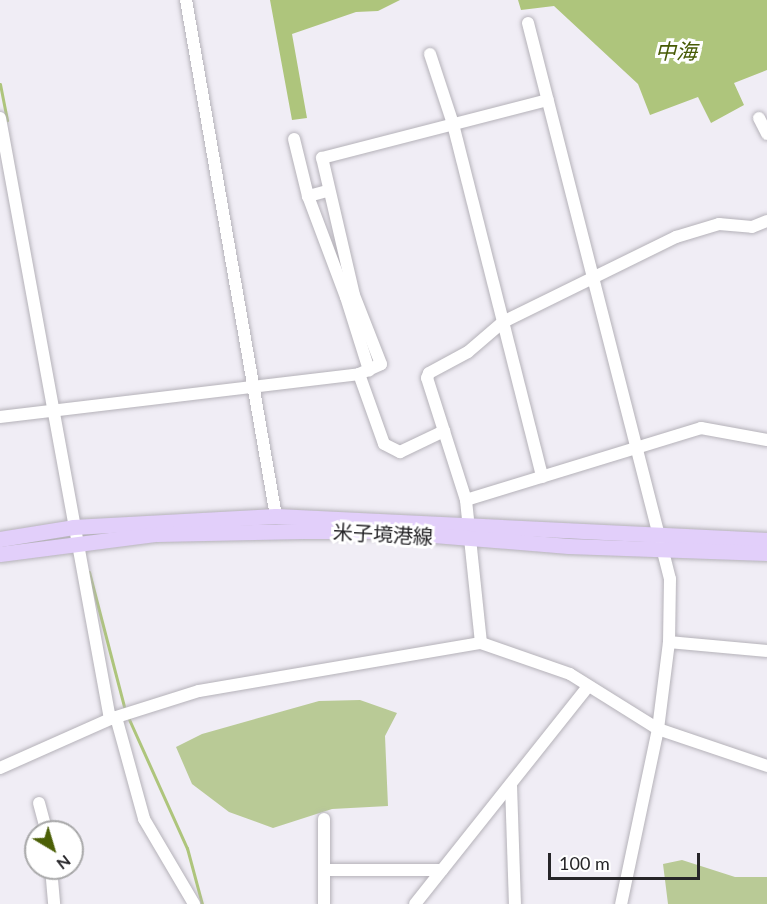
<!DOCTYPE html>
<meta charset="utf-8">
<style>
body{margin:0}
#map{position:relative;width:767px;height:904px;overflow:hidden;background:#f0edf5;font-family:Lato,"Noto Sans JP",sans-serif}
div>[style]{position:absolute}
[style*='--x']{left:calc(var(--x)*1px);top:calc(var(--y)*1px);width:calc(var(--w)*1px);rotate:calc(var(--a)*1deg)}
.green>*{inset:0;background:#b9ca96}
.water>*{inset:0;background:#aec57c}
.stream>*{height:3px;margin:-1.5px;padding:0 1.5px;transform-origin:1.5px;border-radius:1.5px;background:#aec57c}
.roads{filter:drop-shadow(0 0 2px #b5b2b9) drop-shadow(0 0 2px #b5b2b9)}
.minor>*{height:12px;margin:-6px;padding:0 6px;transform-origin:6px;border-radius:6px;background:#fff}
.major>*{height:15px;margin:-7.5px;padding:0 7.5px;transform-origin:7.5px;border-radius:7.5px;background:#e2cffa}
span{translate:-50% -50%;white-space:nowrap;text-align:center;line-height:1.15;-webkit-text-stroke:6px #fff;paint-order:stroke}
.street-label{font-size:20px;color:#262528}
.water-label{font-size:21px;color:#475a05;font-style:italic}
.north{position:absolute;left:24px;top:820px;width:60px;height:60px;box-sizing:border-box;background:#fff;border:2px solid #a8a8a9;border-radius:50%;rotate:142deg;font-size:16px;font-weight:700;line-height:24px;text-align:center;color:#262528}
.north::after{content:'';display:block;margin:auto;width:21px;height:27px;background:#4b5f06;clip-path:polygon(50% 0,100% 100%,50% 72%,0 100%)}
.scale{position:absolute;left:548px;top:853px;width:152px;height:27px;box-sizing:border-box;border:3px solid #262528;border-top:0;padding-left:8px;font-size:18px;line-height:21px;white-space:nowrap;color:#262528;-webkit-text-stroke:4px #fff;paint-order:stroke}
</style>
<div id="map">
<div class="green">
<div style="clip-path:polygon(360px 700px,397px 713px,385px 736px,388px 806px,332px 809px,273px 828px,229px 812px,192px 784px,176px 747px,202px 734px,319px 701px)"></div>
<div style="clip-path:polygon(682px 860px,735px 877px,767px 877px,767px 904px,668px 904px,663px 864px)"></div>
</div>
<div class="water">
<div style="clip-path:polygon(270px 0,400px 0,378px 11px,356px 12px,292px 34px,307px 118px,292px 120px)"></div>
<div style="clip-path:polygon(518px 0,767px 0,767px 70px,734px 83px,744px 105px,711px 123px,698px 97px,650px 115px,638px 84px,554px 6px,521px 10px)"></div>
</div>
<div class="stream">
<div style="--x:0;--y:84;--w:37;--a:79"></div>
<div style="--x:89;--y:572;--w:143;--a:75.4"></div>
<div style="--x:128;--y:717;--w:144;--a:65.8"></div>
<div style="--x:187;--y:848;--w:58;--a:75"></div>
</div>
<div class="roads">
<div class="minor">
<div style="--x:186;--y:0;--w:524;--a:80.11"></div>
<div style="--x:528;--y:23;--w:574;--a:75.67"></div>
<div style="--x:670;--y:579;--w:63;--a:90.9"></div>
<div style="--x:669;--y:642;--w:88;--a:97.2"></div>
<div style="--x:658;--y:729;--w:179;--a:101.9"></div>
<div style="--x:430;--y:54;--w:74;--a:71.8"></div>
<div style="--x:453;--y:124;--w:364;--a:75.8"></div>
<div style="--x:0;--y:118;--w:611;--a:79.63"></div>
<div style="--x:759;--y:118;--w:18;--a:63"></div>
<div style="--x:294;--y:139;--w:59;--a:76.2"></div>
<div style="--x:327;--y:191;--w:20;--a:165"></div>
<div style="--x:308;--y:196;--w:108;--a:69.4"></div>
<div style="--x:351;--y:295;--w:5;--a:158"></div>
<div style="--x:346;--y:297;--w:77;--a:72.5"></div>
<div style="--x:359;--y:374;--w:74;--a:70.3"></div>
<div style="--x:384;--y:444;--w:18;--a:27"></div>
<div style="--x:400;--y:452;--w:49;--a:-25.5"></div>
<div style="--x:0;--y:417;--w:362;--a:-6.8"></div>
<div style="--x:359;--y:374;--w:24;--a:-24"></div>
<div style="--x:381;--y:364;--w:74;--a:-111.4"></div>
<div style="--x:354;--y:295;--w:141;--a:-103.1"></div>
<div style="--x:322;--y:158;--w:233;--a:-14.4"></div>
<div style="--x:466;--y:500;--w:128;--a:-107.7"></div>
<div style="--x:427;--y:378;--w:5;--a:-68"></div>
<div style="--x:429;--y:373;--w:44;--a:-28.3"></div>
<div style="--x:468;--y:352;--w:46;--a:-40.6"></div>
<div style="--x:503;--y:322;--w:193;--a:-26.2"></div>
<div style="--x:676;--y:237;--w:45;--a:-16.8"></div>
<div style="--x:719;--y:224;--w:33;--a:5"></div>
<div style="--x:752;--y:227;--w:16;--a:-22"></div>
<div style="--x:669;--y:642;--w:98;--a:5.2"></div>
<div style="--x:481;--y:643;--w:144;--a:-96"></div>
<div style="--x:466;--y:500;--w:246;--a:-17"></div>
<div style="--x:701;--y:428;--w:67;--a:10.3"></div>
<div style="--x:116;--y:717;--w:106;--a:74.6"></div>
<div style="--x:144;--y:819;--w:99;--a:59.5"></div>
<div style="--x:0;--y:768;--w:120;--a:-24"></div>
<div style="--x:110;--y:719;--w:93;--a:-17.5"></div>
<div style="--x:199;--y:691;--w:286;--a:-9.7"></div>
<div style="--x:481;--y:643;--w:94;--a:19.2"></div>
<div style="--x:570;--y:674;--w:104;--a:32"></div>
<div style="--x:658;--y:729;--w:115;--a:18.7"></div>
<div style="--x:511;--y:785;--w:119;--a:88.1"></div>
<div style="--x:39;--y:803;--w:30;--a:75"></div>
<div style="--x:324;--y:819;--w:51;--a:90"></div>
<div style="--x:51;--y:868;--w:36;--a:85"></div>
<div style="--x:324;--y:904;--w:34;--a:-90"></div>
<div style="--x:324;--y:870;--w:118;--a:0"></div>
<div style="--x:415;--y:904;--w:276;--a:-51.5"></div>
</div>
<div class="major">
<div style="--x:0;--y:539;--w:74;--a:-9.3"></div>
<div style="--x:73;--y:527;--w:203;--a:-3.1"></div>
<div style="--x:276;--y:516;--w:492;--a:2.8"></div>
<div style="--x:0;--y:554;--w:158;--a:-7.3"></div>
<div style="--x:157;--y:534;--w:146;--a:-1.2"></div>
<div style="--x:303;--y:531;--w:82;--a:0"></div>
<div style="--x:385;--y:531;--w:184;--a:4.7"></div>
<div style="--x:568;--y:546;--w:199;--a:2"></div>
</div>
</div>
<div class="street-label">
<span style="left:383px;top:534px;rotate:3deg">米子境港線</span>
</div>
<div class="water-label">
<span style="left:676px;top:51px">中海</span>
</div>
<div class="north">N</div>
<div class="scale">100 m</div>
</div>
